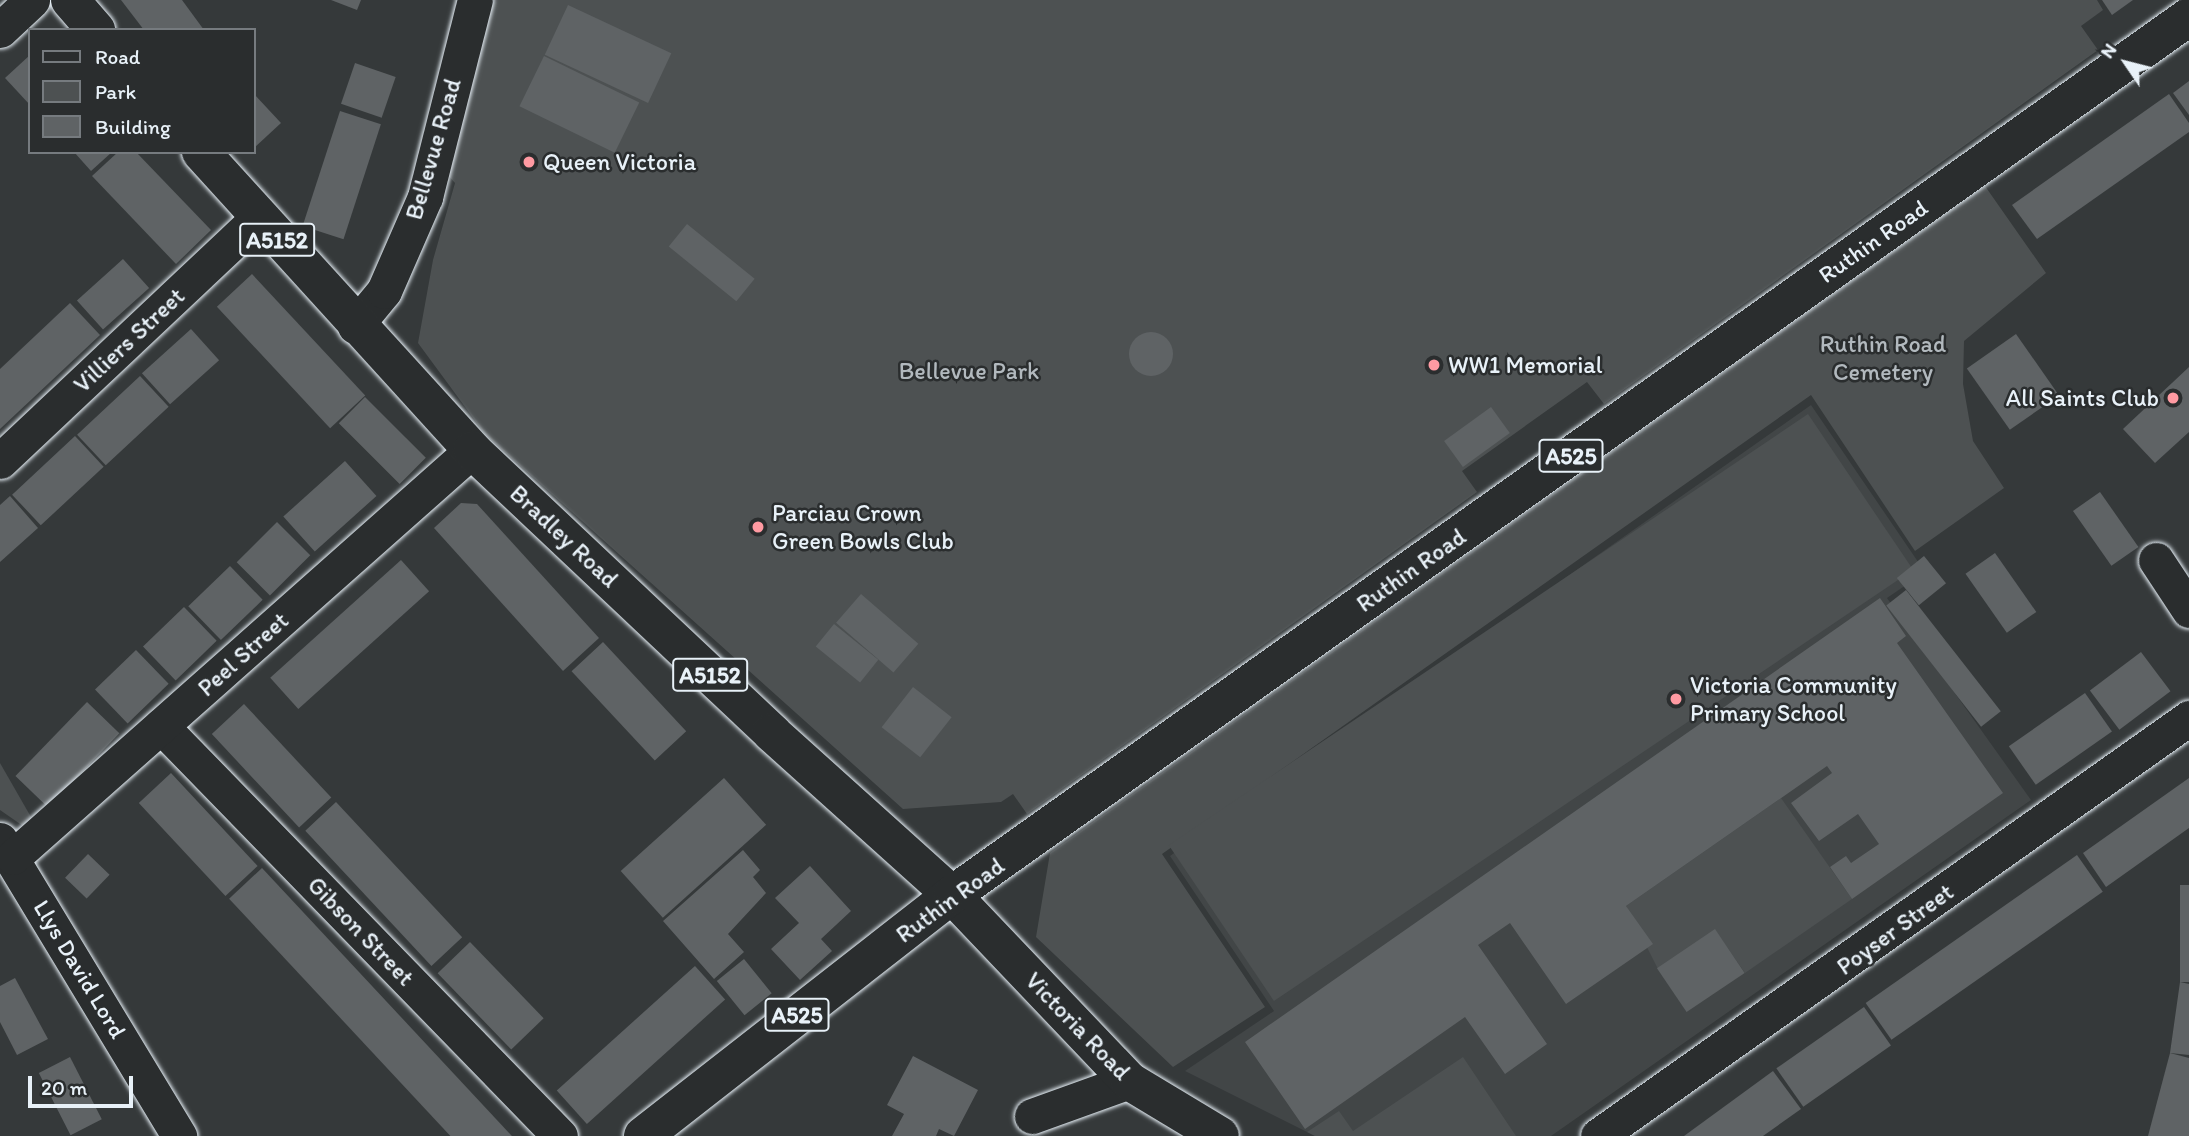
<!DOCTYPE html>
<style>
body{margin:0}
#map{position:relative;width:2189px;height:1136px;overflow:hidden;background:#35393a;font-family:Itim,sans-serif}
div>[style]{position:absolute}
[style*='--x']{left:calc(var(--x)*1px);top:calc(var(--y)*1px);width:calc(var(--w)*1px);rotate:calc(var(--a)*1deg)}
.built>*{inset:0;background:#424647}
.green>*{inset:0;background:#4d5152;transform-origin:0 0}
.building>*{inset:0;background:#5f6365;transform-origin:0 0}
.round{border-radius:50%}
.roads{filter:drop-shadow(0 0 2px #e8f1f8) drop-shadow(0 0 2px #e8f1f8)}
.minor>*{height:35px;margin:-17.5px;padding:0 17.5px;transform-origin:17.5px;border-radius:17.5px;background:#2a2d2e}
.major>*{height:38px;margin:-19px;padding:0 19px;transform-origin:19px;border-radius:19px;background:#2a2d2e}
.dots>*{width:19px;height:19px;translate:-50% -50%;box-sizing:border-box;border:4px solid #2a2d2e;border-radius:50%}
span{translate:-50% -50%;white-space:nowrap;text-align:center;line-height:1.15;-webkit-text-stroke:5px #2a2d2e;paint-order:stroke}
.shield-label span{padding:2px 5px;background:#2a2d2e;border:2px solid;border-radius:5px;-webkit-text-stroke-width:0}
.shield-label{font-size:23px;color:#e8f1f8;font-weight:700}
.street-label{font-size:24px;color:#e8f1f8}
.poi-label{font-size:24px;color:#e8f1f8}
.left{translate:0 -50%;text-align:left}
.right{translate:-100% -50%;text-align:right}
.park-label{font-size:24px;color:#b2b9be}
.legend{position:absolute;left:28px;top:28px;width:228px;height:126px;box-sizing:border-box;background:#2a2d2e;border:2px solid #767b7f;margin:0;padding:9px 12px;list-style:none;font-size:21px;color:#e8f1f8}
.legend li{display:flex;align-items:center;gap:14px;height:35px}
.legend b{width:35px;border:2px solid #767b7f}
.north{position:absolute;left:2091px;top:28px;width:70px;height:70px;-webkit-text-stroke:5px #2a2d2e;paint-order:stroke;rotate:305deg;font-size:19px;font-weight:700;line-height:28px;text-align:center;color:#e8f1f8}
.north::after{content:'';display:block;margin:auto;width:24px;height:32px;background:#e8f1f8;clip-path:polygon(50% 0,100% 100%,50% 72%,0 100%)}
.scale{position:absolute;left:28px;top:1076px;width:105px;height:32px;box-sizing:border-box;border:4px solid #e8f1f8;border-top:0;padding-left:9px;font-size:21px;line-height:24px;white-space:nowrap;color:#e8f1f8;-webkit-text-stroke:5px #2a2d2e;paint-order:stroke}
</style>
<div id="map">
<div class="built">
<div style="clip-path:polygon(1811px 405px,1925px 572px,1887px 598px,2031px 800px,1551px 1136px,1315px 1136px,1185px 1071px,1274px 1011px,1170px 856px)"></div>
</div>
<div class="green">
<div style="clip-path:polygon(493px 0,2097px 0,2103px 10px,2081px 26px,2098px 50px,1604px 404px,1587px 382px,1462px 471px,1477px 492px,1027px 814px,1013px 794px,1001px 802px,903px 809px,485px 434px,418px 343px,433px 260px,455px 183px,446px 173px)"></div>
<div style="clip-path:polygon(1985px 186px,2046px 273px,1964px 341px,1963px 384px,1973px 441px,2004px 488px,1915px 551px,1811px 395px,1162px 854px,1265px 1007px,1173px 1067px,1036px 937px,1050px 853px)"></div>
<div style="left:1808px;top:414px;width:188px;height:771px;rotate:56deg"></div>
<div style="clip-path:polygon(0 763px,35px 824px,23px 826px,0 810px)"></div>
<div style="clip-path:polygon(1781px 798px,1852px 899px,1745px 973px,1715px 930px,1658px 969px,1626px 906px)"></div>
<div style="clip-path:polygon(1463px 1057px,1516px 1136px,1315px 1136px,1307px 1132px,1339px 1111px,1353px 1131px)"></div>
</div>
<div class="building">
<div style="clip-path:polygon(121px 0,182px 0,204px 30px,144px 30px)"></div>
<div style="clip-path:polygon(331px 0,361px 0,357px 10px)"></div>
<div style="clip-path:polygon(2102px 0,2133px 0,2112px 15px)"></div>
<div style="left:568px;top:5px;width:114px;height:55px;rotate:25deg"></div>
<div style="clip-path:polygon(30px 55px,30px 105px,5px 78px)"></div>
<div style="left:544px;top:56px;width:106px;height:56px;rotate:26deg"></div>
<div style="left:355px;top:63px;width:43px;height:43px;rotate:19deg"></div>
<div style="clip-path:polygon(2189px 81px,2189px 115px,2173px 93px)"></div>
<div style="clip-path:polygon(254px 94px,281px 123px,254px 148px)"></div>
<div style="clip-path:polygon(2169px 94px,2189px 123px,2189px 132px,2037px 239px,2012px 205px)"></div>
<div style="left:340px;top:111px;width:43px;height:121px;rotate:18deg"></div>
<div style="clip-path:polygon(74px 152px,112px 152px,91px 171px)"></div>
<div style="clip-path:polygon(118px 152px,136px 152px,211px 230px,176px 264px,92px 176px)"></div>
<div style="left:687px;top:224px;width:87px;height:29px;rotate:39deg"></div>
<div style="left:123px;top:259px;width:39px;height:62px;rotate:48deg"></div>
<div style="left:252px;top:274px;width:166px;height:48px;rotate:47deg"></div>
<div style="clip-path:polygon(70px 303px,100px 335px,0 429px,0 369px)"></div>
<div style="left:191px;top:329px;width:42px;height:66px;rotate:48deg"></div>
<div class="round" style="left:1129px;top:332px;width:44px;height:44px"></div>
<div style="left:2016px;top:334px;width:75px;height:60px;rotate:55deg"></div>
<div style="clip-path:polygon(2189px 367px,2189px 432px,2155px 463px,2123px 429px)"></div>
<div style="left:140px;top:376px;width:42px;height:86px;rotate:47deg"></div>
<div style="left:365px;top:397px;width:86px;height:37px;rotate:45deg"></div>
<div style="left:1491px;top:407px;width:32px;height:58px;rotate:54deg"></div>
<div style="left:75px;top:436px;width:42px;height:86px;rotate:47deg"></div>
<div style="left:345px;top:461px;width:47px;height:83px;rotate:48deg"></div>
<div style="left:2100px;top:492px;width:67px;height:33px;rotate:55deg"></div>
<div style="clip-path:polygon(10px 496px,38px 528px,0 562px,0 505px)"></div>
<div style="clip-path:polygon(461px 503px,477px 504px,599px 638px,563px 671px,434px 528px)"></div>
<div style="left:277px;top:522px;width:47px;height:57px;rotate:45deg"></div>
<div style="left:1995px;top:553px;width:72px;height:36px;rotate:55deg"></div>
<div style="left:1924px;top:556px;width:35px;height:35px;rotate:51deg"></div>
<div style="left:401px;top:560px;width:42px;height:176px;rotate:48deg"></div>
<div style="left:230px;top:566px;width:47px;height:58px;rotate:46deg"></div>
<div style="left:1906px;top:590px;width:154px;height:25px;rotate:52deg"></div>
<div style="left:861px;top:594px;width:76px;height:38px;rotate:41deg"></div>
<div style="clip-path:polygon(1880px 598px,1906px 636px,1897px 643px,2003px 793px,1852px 899px,1830px 867px,1846px 856px,1851px 863px,1879px 844px,1858px 814px,1819px 841px,1791px 803px,1832px 773px,1827px 766px,1626px 906px,1653px 944px,1566px 1004px,1510px 923px,1478px 945px,1547px 1044px,1505px 1074px,1465px 1017px,1305px 1129px,1245px 1042px)"></div>
<div style="left:184px;top:607px;width:47px;height:57px;rotate:46deg"></div>
<div style="left:834px;top:624px;width:57px;height:29px;rotate:39deg"></div>
<div style="left:603px;top:642px;width:122px;height:43px;rotate:47deg"></div>
<div style="left:136px;top:650px;width:47px;height:57px;rotate:46deg"></div>
<div style="left:2141px;top:652px;width:49px;height:64px;rotate:53deg"></div>
<div style="left:913px;top:687px;width:49px;height:51px;rotate:38deg"></div>
<div style="left:2085px;top:693px;width:47px;height:93px;rotate:55deg"></div>
<div style="left:87px;top:702px;width:45px;height:103px;rotate:44deg"></div>
<div style="left:244px;top:704px;width:128px;height:44px;rotate:47deg"></div>
<div style="left:171px;top:773px;width:127px;height:44px;rotate:47deg"></div>
<div style="left:724px;top:778px;width:63px;height:139px;rotate:48deg"></div>
<div style="clip-path:polygon(2189px 778px,2189px 828px,2106px 887px,2083px 853px)"></div>
<div style="left:336px;top:802px;width:185px;height:42px;rotate:47deg"></div>
<div style="clip-path:polygon(743px 850px,760px 870px,753px 877px,766px 893px,728px 934px,744px 952px,714px 979px,663px 921px)"></div>
<div style="left:88px;top:854px;width:30px;height:33px;rotate:44deg"></div>
<div style="left:2077px;top:855px;width:45px;height:258px;rotate:55deg"></div>
<div style="clip-path:polygon(810px 866px,851px 911px,821px 939px,832px 951px,800px 980px,771px 949px,799px 923px,775px 898px)"></div>
<div style="left:262px;top:868px;width:367px;height:45px;rotate:47deg"></div>
<div style="clip-path:polygon(2180px 885px,2189px 885px,2189px 982px,2180px 982px,2189px 984px,2189px 1055px,2170px 1053px,2180px 982px)"></div>
<div style="left:1715px;top:929px;width:53px;height:70px;rotate:56deg"></div>
<div style="left:470px;top:942px;width:106px;height:45px;rotate:46deg"></div>
<div style="left:744px;top:959px;width:44px;height:35px;rotate:51deg"></div>
<div style="left:695px;top:966px;width:45px;height:186px;rotate:48deg"></div>
<div style="clip-path:polygon(15px 978px,48px 1039px,17px 1055px,0 1022px,0 986px)"></div>
<div style="left:1864px;top:1007px;width:47px;height:107px;rotate:55deg"></div>
<div style="clip-path:polygon(2170px 1053px,2189px 1058px,2189px 1136px,2148px 1136px)"></div>
<div style="clip-path:polygon(913px 1056px,978px 1090px,954px 1136px,939px 1129px,936px 1136px,892px 1136px,904px 1114px,887px 1105px)"></div>
<div style="left:70px;top:1057px;width:70px;height:35px;rotate:63deg"></div>
<div style="clip-path:polygon(1773px 1071px,1801px 1109px,1763px 1136px,1684px 1136px)"></div>
</div>
<div class="roads">
<div class="minor">
<div style="--x:0;--y:30;--w:44;--a:-43.2"></div>
<div style="--x:355;--y:326;--w:45;--a:-50.4"></div>
<div style="--x:384;--y:291;--w:103;--a:-66.4"></div>
<div style="--x:425;--y:197;--w:203;--a:-75.8"></div>
<div style="--x:0;--y:461;--w:353;--a:-43.3"></div>
<div style="--x:2156;--y:560;--w:60;--a:56.6"></div>
<div style="--x:161;--y:726;--w:572;--a:45.78"></div>
<div style="--x:0;--y:840;--w:346;--a:58.8"></div>
<div style="--x:13;--y:857;--w:613;--a:-41.56"></div>
<div style="--x:1032;--y:1116;--w:103;--a:-19.8"></div>
<div style="--x:1598;--y:1136;--w:724;--a:-35.27"></div>
</div>
<div class="major">
<div style="--x:70;--y:0;--w:40;--a:49"></div>
<div style="--x:201;--y:152;--w:403;--a:47.7"></div>
<div style="--x:472;--y:450;--w:412;--a:43.3"></div>
<div style="--x:772;--y:733;--w:242;--a:42"></div>
<div style="--x:952;--y:895;--w:257;--a:46.4"></div>
<div style="--x:1129;--y:1081;--w:106;--a:31.1"></div>
<div style="--x:643;--y:1136;--w:392;--a:-38"></div>
<div style="--x:952;--y:895;--w:1517;--a:-35.37"></div>
</div>
</div>
<div class="dots">
<div style="left:529px;top:162px;background:#ff9aa2"></div>
<div style="left:1434px;top:365px;background:#ff9aa2"></div>
<div style="left:2173px;top:398px;background:#ff9aa2"></div>
<div style="left:758px;top:527px;background:#ff9aa2"></div>
<div style="left:1676px;top:699px;background:#ff9aa2"></div>
</div>
<div class="shield-label">
<span style="left:277px;top:240px">A5152</span>
<span style="left:1571px;top:456px">A525</span>
<span style="left:710px;top:675px">A5152</span>
<span style="left:797px;top:1015px">A525</span>
</div>
<div class="street-label">
<span style="left:433px;top:149px;rotate:-74deg">Bellevue Road</span>
<span style="left:1873px;top:241px;rotate:-35deg">Ruthin Road</span>
<span style="left:129px;top:340px;rotate:-43deg">Villiers Street</span>
<span style="left:564px;top:536px;rotate:43deg">Bradley Road</span>
<span style="left:1411px;top:570px;rotate:-35deg">Ruthin Road</span>
<span style="left:243px;top:654px;rotate:-42deg">Peel Street</span>
<span style="left:950px;top:900px;rotate:-36deg">Ruthin Road</span>
<span style="left:1895px;top:929px;rotate:-36deg">Poyser Street</span>
<span style="left:361px;top:931px;rotate:46deg">Gibson Street</span>
<span style="left:80px;top:969px;rotate:59deg">Llys David Lord</span>
<span style="left:1078px;top:1026px;rotate:46deg">Victoria Road</span>
</div>
<div class="poi-label">
<span class="left" style="left:543px;top:162px">Queen Victoria</span>
<span class="left" style="left:1448px;top:365px">WW1 Memorial</span>
<span class="right" style="left:2159px;top:398px">All Saints Club</span>
<span class="left" style="left:772px;top:527px">Parciau Crown<br>Green Bowls Club</span>
<span class="left" style="left:1690px;top:699px">Victoria Community<br>Primary School</span>
</div>
<div class="park-label">
<span style="left:1883px;top:358px">Ruthin Road<br>Cemetery</span>
<span style="left:969px;top:371px">Bellevue Park</span>
</div>
<ul class="legend">
<li><b style="height:9px;background:#2a2d2e"></b>Road</li>
<li><b style="height:19px;background:#4d5152"></b>Park</li>
<li><b style="height:19px;background:#5f6365"></b>Building</li>
</ul>
<div class="north">N</div>
<div class="scale">20 m</div>
</div>
